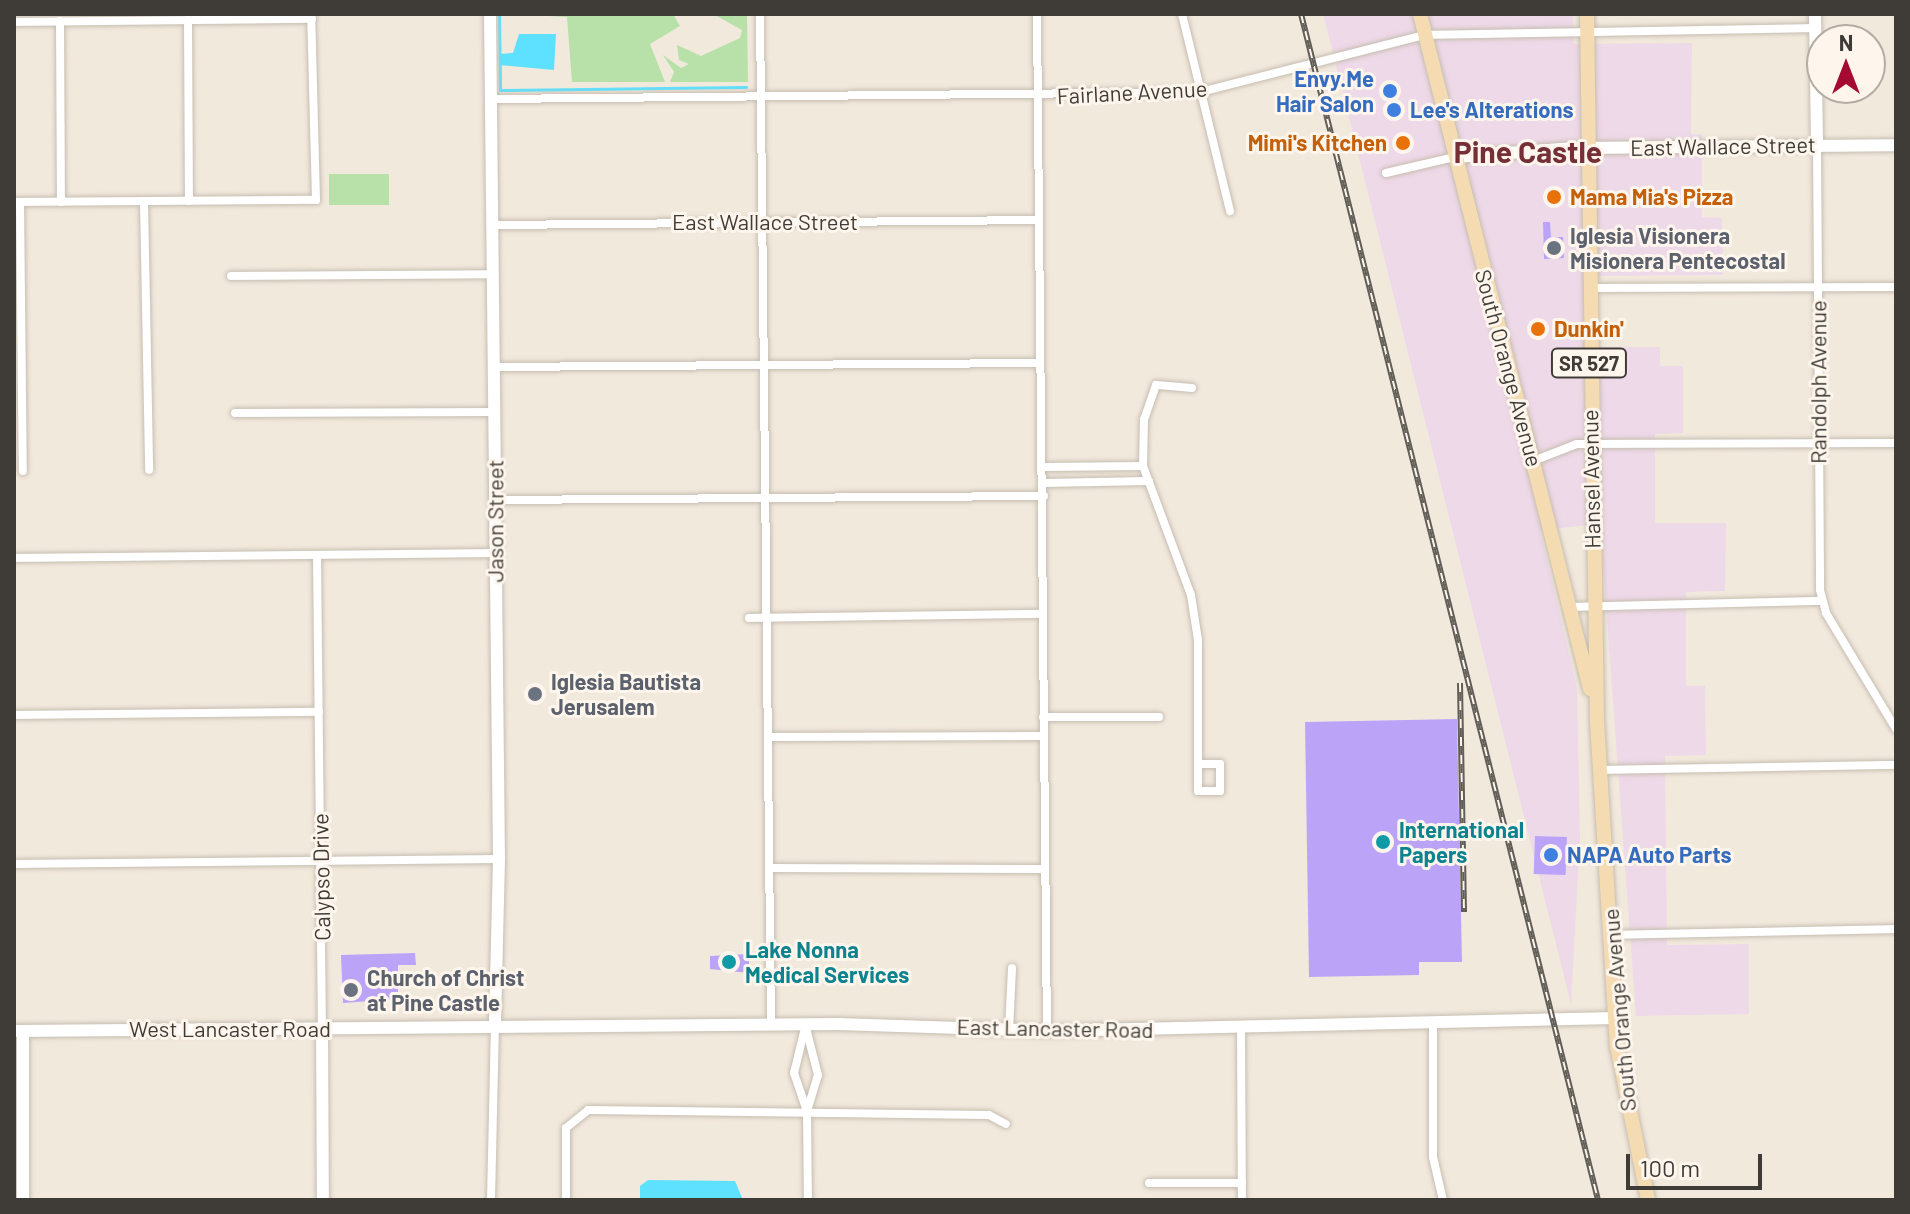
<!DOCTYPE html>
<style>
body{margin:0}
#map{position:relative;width:1910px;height:1214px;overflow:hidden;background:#f2e9dd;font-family:Barlow,sans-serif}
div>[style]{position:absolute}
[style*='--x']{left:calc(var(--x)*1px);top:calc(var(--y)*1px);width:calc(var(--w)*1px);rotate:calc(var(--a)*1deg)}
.commercial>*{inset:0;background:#eed9e8}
.green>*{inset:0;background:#b8e0a9;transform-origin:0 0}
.water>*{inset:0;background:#5ee1fe}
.stream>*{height:3px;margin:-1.5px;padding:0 1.5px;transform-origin:1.5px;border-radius:1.5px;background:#5ee1fe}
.building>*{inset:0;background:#bba4f8;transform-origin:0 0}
.roads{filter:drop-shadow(0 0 2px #c6bdb1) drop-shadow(0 0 2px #c6bdb1)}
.street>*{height:8px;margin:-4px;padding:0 4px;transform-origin:4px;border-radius:4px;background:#fff}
.secondary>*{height:12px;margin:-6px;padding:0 6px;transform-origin:6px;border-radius:6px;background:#fff}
.primary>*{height:14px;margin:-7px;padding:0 7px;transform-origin:7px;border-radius:7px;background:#f4dbb2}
.rail>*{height:6px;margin-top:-3px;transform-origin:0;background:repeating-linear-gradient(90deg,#fef6ed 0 9px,#615d57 0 18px);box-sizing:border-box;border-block:2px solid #615d57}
.dots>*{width:22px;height:22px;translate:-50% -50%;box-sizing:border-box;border:4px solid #fef6ed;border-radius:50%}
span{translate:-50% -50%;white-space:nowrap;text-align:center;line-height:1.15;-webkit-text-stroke:6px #fef6ed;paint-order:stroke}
.shield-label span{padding:2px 6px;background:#fef6ed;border:2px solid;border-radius:6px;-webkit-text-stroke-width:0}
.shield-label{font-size:20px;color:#3f3c37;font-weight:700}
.shop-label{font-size:22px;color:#366cbe;font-weight:700}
.right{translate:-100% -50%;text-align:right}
.left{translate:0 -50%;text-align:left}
.street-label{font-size:22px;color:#3f3c37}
.food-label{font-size:22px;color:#c56008;font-weight:700}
.worship-label{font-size:22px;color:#5b616d;font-weight:700}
.culture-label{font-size:22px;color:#0d838f;font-weight:700}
.district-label{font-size:30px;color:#762f36;font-weight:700}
.frame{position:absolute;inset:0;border:16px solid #3f3c37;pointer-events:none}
.north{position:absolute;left:1806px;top:24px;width:80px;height:80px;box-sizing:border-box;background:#fef6ed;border:2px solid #b2aca4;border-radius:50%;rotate:0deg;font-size:22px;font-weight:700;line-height:32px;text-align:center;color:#3f3c37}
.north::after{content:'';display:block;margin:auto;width:28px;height:36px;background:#a50a33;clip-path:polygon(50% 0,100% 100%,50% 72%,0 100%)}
.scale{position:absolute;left:1626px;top:1154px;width:136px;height:36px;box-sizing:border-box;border:4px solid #3f3c37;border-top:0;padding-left:10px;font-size:24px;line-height:28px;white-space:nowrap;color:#3f3c37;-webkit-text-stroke:6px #fef6ed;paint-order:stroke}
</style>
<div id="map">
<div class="commercial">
<div style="clip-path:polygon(1323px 14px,1573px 14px,1574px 44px,1692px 43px,1691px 134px,1702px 135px,1702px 217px,1722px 218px,1723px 275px,1590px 276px,1590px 347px,1660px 347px,1660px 366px,1683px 366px,1683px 433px,1655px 434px,1655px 523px,1726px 523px,1725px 591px,1686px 592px,1686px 686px,1705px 686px,1706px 755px,1665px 756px,1667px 945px,1749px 944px,1749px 1014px,1636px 1016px,1600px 524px,1540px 530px,1577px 688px,1580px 838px,1571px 1004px)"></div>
</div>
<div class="green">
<div style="clip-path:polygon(510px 14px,673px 14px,680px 26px,650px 44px,665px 82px,572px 82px,567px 17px)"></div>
<div style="clip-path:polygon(713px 14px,747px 14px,748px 82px,670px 82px,674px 72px,663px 55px,681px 68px,689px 64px,679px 60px,677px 45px,701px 56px,740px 38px,742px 30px)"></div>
<div style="left:329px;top:174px;width:60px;height:31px"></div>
</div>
<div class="water">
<div style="clip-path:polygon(519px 34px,556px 34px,554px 70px,499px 65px,499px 54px,513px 53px)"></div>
<div style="clip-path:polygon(648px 1180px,735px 1181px,743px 1200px,640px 1200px,640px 1186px)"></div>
</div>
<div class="stream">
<div style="--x:499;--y:14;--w:76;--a:89.2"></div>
<div style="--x:500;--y:90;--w:246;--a:-0.7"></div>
</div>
<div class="building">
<div style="clip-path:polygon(1543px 222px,1550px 222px,1551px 237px,1563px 237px,1564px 258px,1544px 259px)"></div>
<div style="clip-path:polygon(1457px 719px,1462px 962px,1419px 962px,1419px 975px,1309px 977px,1305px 722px)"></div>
<div style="left:1535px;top:836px;width:32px;height:38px;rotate:2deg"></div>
<div style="clip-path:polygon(415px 953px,416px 965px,398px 965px,398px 999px,343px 1003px,341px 955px)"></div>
<div style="clip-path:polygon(749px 954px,749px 973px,710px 969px,710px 956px)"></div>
</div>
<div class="roads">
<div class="street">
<div style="--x:760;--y:14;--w:1010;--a:89.38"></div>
<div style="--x:1037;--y:14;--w:1017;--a:89.44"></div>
<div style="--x:1182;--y:14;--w:203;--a:76.3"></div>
<div style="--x:188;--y:20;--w:181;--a:89.7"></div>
<div style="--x:60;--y:21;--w:181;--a:89.7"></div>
<div style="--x:14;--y:22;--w:298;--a:-0.6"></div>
<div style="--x:491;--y:99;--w:710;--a:-0.56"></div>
<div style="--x:1201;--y:92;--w:231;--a:-14.3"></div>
<div style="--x:1425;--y:35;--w:390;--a:-1"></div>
<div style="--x:1817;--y:145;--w:445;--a:89.6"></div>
<div style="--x:1820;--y:590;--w:24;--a:75"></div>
<div style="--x:1826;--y:613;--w:135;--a:58.9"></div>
<div style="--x:1386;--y:173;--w:71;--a:-13.1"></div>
<div style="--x:144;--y:201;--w:269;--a:88.9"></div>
<div style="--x:14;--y:202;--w:302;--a:-0.4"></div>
<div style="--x:316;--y:200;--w:186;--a:-91.5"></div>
<div style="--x:20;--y:202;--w:269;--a:89.4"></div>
<div style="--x:492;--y:225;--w:547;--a:-0.52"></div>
<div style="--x:231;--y:276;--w:261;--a:-0.4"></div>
<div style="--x:1590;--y:288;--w:306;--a:-0.2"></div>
<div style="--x:493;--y:367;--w:547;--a:-0.42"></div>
<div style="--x:1192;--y:388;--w:36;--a:-175"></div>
<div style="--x:1156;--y:385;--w:36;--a:109"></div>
<div style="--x:1144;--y:419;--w:47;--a:91.2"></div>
<div style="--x:1143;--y:466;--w:138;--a:69.6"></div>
<div style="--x:1191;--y:595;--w:46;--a:81.2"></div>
<div style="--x:1198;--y:640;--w:151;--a:90"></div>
<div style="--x:1198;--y:791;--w:22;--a:0"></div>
<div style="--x:1220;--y:791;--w:27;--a:-90"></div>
<div style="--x:1220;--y:764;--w:22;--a:180"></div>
<div style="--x:235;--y:413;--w:259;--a:-0.2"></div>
<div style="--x:1533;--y:461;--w:47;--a:-21.1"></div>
<div style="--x:1577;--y:444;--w:319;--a:-0.2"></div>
<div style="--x:1043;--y:467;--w:100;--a:-0.6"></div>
<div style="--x:1044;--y:483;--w:105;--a:-1.1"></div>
<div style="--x:495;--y:500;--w:549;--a:-0.42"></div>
<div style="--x:317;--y:555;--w:474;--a:89.4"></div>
<div style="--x:14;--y:558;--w:480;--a:-0.6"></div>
<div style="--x:1572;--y:607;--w:249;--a:-1.4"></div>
<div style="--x:749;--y:618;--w:293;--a:-0.8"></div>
<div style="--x:14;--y:715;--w:305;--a:-0.6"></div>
<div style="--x:1043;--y:717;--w:116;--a:0"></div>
<div style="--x:768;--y:737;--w:275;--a:-0.2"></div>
<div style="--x:1601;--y:770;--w:295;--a:-1"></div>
<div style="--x:14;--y:864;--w:485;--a:-0.6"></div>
<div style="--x:769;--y:868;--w:275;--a:0.2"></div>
<div style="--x:1610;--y:935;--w:286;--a:-1.2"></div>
<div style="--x:805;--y:1024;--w:53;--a:75.7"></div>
<div style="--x:818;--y:1075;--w:38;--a:107"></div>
<div style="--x:807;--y:1111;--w:89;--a:89.4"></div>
<div style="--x:1433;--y:1025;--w:132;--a:90"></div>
<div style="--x:1433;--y:1157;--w:44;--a:76.9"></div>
<div style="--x:1241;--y:1029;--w:171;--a:89.7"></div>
<div style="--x:1009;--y:1030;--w:62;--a:-87.2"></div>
<div style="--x:804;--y:1032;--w:42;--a:103.7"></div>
<div style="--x:794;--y:1073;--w:40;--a:71.1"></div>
<div style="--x:1149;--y:1183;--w:93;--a:0"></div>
<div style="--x:491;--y:1200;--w:172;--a:-88.7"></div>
<div style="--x:566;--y:1200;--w:72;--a:-90"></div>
<div style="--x:566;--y:1128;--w:28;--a:-39"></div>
<div style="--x:588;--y:1110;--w:401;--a:0.7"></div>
<div style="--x:989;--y:1115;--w:19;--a:28"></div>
</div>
<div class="secondary">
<div style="--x:490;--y:14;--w:845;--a:89.39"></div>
<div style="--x:499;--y:859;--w:169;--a:91.4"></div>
<div style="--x:1815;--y:14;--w:131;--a:89.1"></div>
<div style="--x:1455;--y:157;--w:120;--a:-4.3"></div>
<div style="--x:1575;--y:148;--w:321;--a:-0.5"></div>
<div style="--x:322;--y:1029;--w:171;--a:89.7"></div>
<div style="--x:14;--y:1031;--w:824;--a:-0.49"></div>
<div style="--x:838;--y:1024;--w:209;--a:1.9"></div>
<div style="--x:1047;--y:1031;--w:568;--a:-1.31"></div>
<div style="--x:23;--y:1031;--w:169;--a:90"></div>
</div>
<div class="primary">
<div style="--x:1420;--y:14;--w:696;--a:75.86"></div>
<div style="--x:1587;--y:14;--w:707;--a:89.19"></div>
<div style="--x:1597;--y:721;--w:326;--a:86.5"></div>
<div style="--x:1617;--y:1046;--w:157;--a:78.6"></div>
</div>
</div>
<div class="rail">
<div style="--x:1301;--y:14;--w:1223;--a:75.94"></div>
<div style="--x:1460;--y:683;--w:229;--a:89"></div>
</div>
<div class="dots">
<div style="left:1390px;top:91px;background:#3f7fe0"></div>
<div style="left:1394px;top:110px;background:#3f7fe0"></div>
<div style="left:1403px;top:143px;background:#e8710a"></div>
<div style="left:1554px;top:197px;background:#e8710a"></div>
<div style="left:1554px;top:248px;background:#6b7280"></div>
<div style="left:1538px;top:329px;background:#e8710a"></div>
<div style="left:535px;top:694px;background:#6b7280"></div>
<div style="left:1383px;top:842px;background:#0f9aa8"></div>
<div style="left:1551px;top:855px;background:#3f7fe0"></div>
<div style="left:729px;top:962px;background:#0f9aa8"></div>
<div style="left:351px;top:990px;background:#6b7280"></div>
</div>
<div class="shield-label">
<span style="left:1589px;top:363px">SR 527</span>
</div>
<div class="shop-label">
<span class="right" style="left:1374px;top:91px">Envy.Me<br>Hair Salon</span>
<span class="left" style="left:1410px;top:110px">Lee's Alterations</span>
<span class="left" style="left:1567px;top:855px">NAPA Auto Parts</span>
</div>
<div class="street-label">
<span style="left:1132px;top:92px;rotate:-3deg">Fairlane Avenue</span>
<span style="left:1723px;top:146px;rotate:-1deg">East Wallace Street</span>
<span style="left:765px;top:222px">East Wallace Street</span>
<span style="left:1509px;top:368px;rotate:75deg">South Orange Avenue</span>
<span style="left:1818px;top:382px;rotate:-90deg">Randolph Avenue</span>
<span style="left:1591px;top:479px;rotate:-91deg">Hansel Avenue</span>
<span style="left:495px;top:521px;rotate:-90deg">Jason Street</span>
<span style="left:321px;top:877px;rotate:-91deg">Calypso Drive</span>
<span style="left:1619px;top:1010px;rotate:-95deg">South Orange Avenue</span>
<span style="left:1055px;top:1028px;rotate:1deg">East Lancaster Road</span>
<span style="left:230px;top:1029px">West Lancaster Road</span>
</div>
<div class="food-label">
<span class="right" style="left:1387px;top:143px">Mimi's Kitchen</span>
<span class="left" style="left:1570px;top:197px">Mama Mia's Pizza</span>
<span class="left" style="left:1554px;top:329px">Dunkin'</span>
</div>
<div class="worship-label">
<span class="left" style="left:1570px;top:248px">Iglesia Visionera<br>Misionera Pentecostal</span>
<span class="left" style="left:551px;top:694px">Iglesia Bautista<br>Jerusalem</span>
<span class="left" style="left:367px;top:990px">Church of Christ<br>at Pine Castle</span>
</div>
<div class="culture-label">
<span class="left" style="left:1399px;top:842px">International<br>Papers</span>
<span class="left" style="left:745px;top:962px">Lake Nonna<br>Medical Services</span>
</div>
<div class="district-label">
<span style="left:1528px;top:151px">Pine Castle</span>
</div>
<div class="frame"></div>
<div class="north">N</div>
<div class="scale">100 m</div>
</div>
